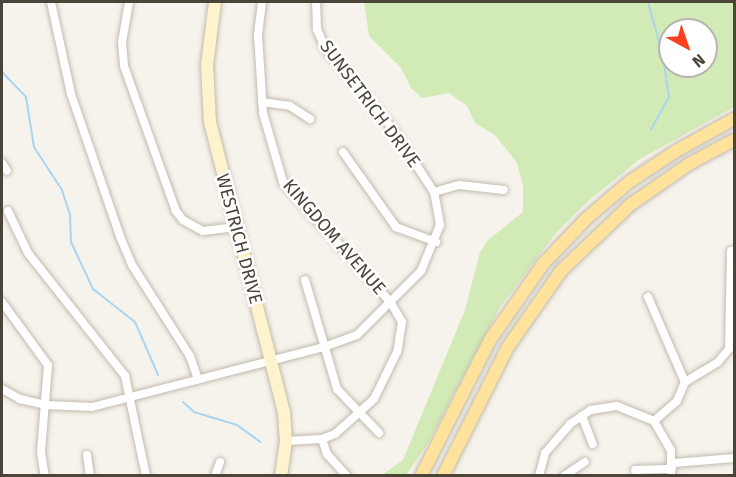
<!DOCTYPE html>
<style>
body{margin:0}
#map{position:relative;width:736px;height:477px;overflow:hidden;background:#f6f3ec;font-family:"Fira Sans",sans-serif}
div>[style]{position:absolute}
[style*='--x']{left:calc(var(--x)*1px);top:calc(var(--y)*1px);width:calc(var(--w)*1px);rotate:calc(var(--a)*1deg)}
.green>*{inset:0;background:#d2eab5}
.stream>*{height:2px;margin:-1px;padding:0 1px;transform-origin:1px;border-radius:1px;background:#a9d4f2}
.roads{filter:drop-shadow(0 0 2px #c2bbae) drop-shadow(0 0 2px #c2bbae)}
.street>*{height:8px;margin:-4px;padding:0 4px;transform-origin:4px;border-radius:4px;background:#fff}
.secondary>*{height:12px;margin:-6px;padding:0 6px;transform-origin:6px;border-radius:6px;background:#fff3cd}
.primary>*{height:12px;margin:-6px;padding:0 6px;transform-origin:6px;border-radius:6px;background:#ffe39c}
span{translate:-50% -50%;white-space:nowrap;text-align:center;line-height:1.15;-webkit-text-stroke:5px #fff;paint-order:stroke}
.street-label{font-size:18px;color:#4b4439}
.frame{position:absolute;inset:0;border:3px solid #4b4439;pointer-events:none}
.north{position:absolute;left:658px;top:18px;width:60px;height:60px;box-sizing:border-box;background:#fff;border:2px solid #b7b4b0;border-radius:50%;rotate:140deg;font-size:16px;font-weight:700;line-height:24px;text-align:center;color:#4b4439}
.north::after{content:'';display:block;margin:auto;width:21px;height:27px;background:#fc3f1d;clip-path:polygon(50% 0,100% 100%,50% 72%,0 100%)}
</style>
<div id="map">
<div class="green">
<div style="clip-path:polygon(evenodd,364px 2px,734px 2px,734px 107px,640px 159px,587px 202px,555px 234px,500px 307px,427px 445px,406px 475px,382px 475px,403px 460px,465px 310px,480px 252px,488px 240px,523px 212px,523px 186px,517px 163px,495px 135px,475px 123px,467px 106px,449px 93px,422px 98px,411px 88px,401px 68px,369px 36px,364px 2px,670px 30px,706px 30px,706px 66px,670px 66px,670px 30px)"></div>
</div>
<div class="stream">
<div style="--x:648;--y:2;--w:56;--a:74.5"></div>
<div style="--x:663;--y:56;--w:41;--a:81.7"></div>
<div style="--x:669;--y:97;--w:37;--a:119"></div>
<div style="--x:2;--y:72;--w:35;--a:46"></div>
<div style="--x:26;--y:97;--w:51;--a:80.9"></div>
<div style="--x:34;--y:147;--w:51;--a:56.9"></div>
<div style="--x:62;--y:190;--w:26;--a:72"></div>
<div style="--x:70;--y:215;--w:27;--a:88"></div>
<div style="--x:71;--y:242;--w:52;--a:64.9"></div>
<div style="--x:93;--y:289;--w:53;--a:38.2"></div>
<div style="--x:135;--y:322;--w:58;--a:66.5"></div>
<div style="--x:183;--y:402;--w:15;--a:42"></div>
<div style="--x:194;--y:412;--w:45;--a:16.8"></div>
<div style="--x:237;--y:425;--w:29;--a:36"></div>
</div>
<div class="roads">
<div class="street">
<div style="--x:51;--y:2;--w:94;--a:77.7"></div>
<div style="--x:71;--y:94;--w:153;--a:71"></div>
<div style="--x:121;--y:239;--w:28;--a:67"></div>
<div style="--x:132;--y:265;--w:108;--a:57.5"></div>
<div style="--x:190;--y:356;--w:24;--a:71"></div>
<div style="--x:129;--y:2;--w:41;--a:99.9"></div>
<div style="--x:122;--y:42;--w:24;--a:85"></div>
<div style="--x:124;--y:66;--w:154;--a:70.3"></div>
<div style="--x:176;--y:211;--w:11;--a:52"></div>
<div style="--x:183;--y:220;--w:23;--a:29"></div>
<div style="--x:203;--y:231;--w:33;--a:-7"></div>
<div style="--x:262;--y:2;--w:33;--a:97"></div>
<div style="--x:258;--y:35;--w:78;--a:86.3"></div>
<div style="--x:263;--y:113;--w:72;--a:73.8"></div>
<div style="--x:283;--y:182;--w:162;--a:48.2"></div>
<div style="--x:391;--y:303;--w:22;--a:60"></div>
<div style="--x:402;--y:322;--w:30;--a:99"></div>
<div style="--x:397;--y:352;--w:52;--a:116.1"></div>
<div style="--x:374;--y:399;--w:52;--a:138.1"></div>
<div style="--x:335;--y:434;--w:14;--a:159"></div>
<div style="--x:322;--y:439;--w:36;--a:177"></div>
<div style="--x:262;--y:102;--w:28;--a:8"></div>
<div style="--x:290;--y:106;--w:24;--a:33"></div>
<div style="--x:343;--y:152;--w:92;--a:54.8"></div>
<div style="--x:396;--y:227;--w:43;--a:20.6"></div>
<div style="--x:2;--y:163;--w:9;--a:58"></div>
<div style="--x:434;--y:192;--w:26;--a:-16"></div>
<div style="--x:459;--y:185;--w:45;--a:6.3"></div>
<div style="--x:8;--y:211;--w:47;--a:64.5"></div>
<div style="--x:28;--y:253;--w:157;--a:51.7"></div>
<div style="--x:125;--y:376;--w:102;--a:78.1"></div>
<div style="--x:305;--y:280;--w:114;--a:73.6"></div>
<div style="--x:337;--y:389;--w:61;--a:46.3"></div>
<div style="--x:648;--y:297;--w:93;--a:66.5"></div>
<div style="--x:685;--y:382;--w:21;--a:113"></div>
<div style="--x:677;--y:401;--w:30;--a:139"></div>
<div style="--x:2;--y:302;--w:78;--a:53.9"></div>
<div style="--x:48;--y:365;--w:87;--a:94.6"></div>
<div style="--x:41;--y:452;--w:24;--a:81"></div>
<div style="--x:685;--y:382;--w:39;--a:-31"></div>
<div style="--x:718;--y:362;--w:17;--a:-50"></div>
<div style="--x:729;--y:349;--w:98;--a:-88.8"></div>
<div style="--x:2;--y:389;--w:21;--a:29"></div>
<div style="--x:20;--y:399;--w:27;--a:13"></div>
<div style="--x:46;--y:405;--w:46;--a:2.5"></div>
<div style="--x:92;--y:407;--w:240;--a:-14.5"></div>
<div style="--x:324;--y:347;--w:35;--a:-20"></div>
<div style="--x:357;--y:335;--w:91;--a:-45"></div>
<div style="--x:421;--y:271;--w:50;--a:-67.6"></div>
<div style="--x:440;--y:225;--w:34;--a:-100"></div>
<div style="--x:434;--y:192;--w:77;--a:-123.3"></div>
<div style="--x:392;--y:128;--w:104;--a:-129.9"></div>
<div style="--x:325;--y:48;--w:21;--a:-113"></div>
<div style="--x:317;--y:29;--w:27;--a:-92"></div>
<div style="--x:582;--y:416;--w:30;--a:69"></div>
<div style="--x:322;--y:439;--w:16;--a:72"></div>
<div style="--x:327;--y:454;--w:30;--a:48"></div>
<div style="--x:87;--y:455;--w:21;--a:82"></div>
<div style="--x:674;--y:463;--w:60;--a:-4.8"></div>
<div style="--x:635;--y:470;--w:37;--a:-2"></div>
<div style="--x:215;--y:476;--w:15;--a:-70"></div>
<div style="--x:539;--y:476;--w:24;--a:-75"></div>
<div style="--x:545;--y:453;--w:38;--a:-49"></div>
<div style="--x:570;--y:424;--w:25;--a:-34"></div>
<div style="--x:591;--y:410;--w:26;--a:-9"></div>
<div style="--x:617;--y:406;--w:40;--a:22"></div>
<div style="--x:654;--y:421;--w:34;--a:60"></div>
<div style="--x:671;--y:450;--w:26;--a:90"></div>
<div style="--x:564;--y:476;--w:25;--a:-34"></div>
</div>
<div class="secondary">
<div style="--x:215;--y:2;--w:64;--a:97.2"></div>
<div style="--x:207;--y:65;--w:57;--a:87"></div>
<div style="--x:210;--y:122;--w:300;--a:75.7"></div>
<div style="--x:284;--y:413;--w:28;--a:86"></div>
<div style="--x:286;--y:441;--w:35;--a:98"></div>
</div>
<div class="primary">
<div style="--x:421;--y:476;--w:153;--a:-63.1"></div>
<div style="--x:490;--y:340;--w:93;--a:-55.1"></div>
<div style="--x:543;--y:264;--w:64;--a:-46.3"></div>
<div style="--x:587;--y:218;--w:55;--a:-40.6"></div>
<div style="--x:629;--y:182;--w:56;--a:-33.4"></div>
<div style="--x:676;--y:151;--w:66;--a:-28.9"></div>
<div style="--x:443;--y:476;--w:144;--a:-63.3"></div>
<div style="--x:508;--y:347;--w:93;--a:-55.1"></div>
<div style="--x:561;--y:271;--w:95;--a:-43.7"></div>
<div style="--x:630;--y:205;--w:72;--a:-34.8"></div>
<div style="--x:689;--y:164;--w:51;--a:-28.1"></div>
</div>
</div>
<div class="street-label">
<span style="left:370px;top:104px;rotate:53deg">SUNSETRICH DRIVE</span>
<span style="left:334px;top:237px;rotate:49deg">KINGDOM AVENUE</span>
<span style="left:239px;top:239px;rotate:75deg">WESTRICH DRIVE</span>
</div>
<div class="frame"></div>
<div class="north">N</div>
</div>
